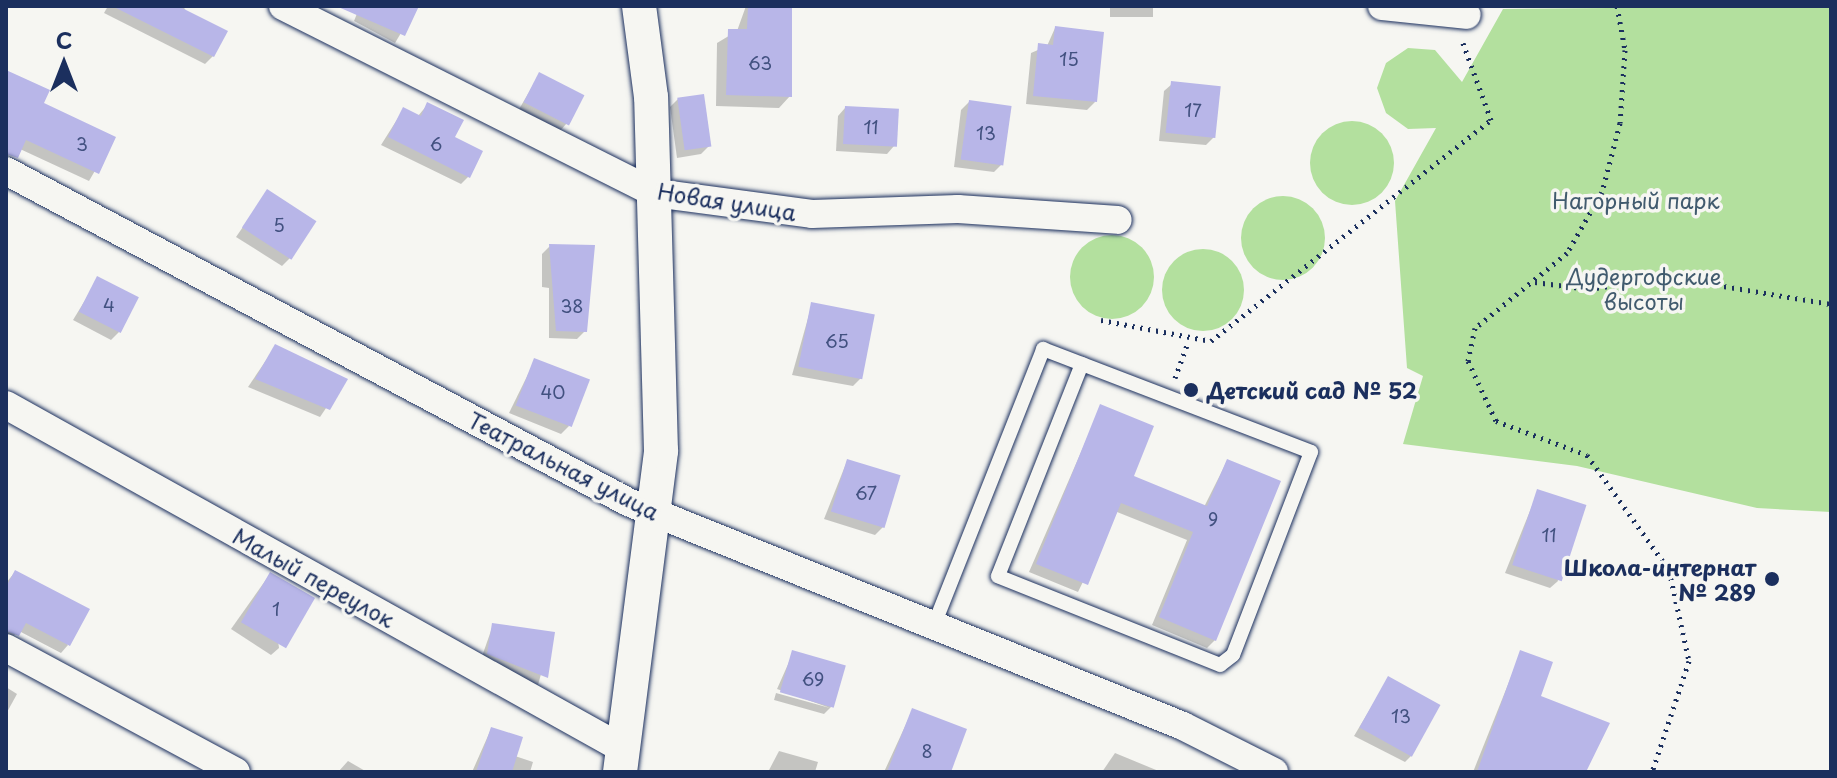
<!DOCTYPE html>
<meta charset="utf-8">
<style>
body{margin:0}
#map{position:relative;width:1837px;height:778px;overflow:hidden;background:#f6f6f2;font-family:"Playpen Sans",sans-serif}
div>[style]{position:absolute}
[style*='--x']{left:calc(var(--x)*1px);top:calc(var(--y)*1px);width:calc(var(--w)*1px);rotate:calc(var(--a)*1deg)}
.green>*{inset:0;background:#b3e09e}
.round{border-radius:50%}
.shadow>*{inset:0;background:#0003;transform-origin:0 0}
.building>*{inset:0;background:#b8b6e8;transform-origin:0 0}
.path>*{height:5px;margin-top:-2.5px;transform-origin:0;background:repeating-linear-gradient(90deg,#1b2f5e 0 2px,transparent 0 8px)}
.roads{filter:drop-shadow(0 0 2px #1b2f5e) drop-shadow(0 0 2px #1b2f5e)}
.service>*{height:14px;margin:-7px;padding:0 7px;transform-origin:7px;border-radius:7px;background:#f6f6f2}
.minor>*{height:28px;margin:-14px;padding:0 14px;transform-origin:14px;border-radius:14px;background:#f6f6f2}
.tertiary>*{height:34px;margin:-17px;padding:0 17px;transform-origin:17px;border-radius:17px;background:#f6f6f2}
.dots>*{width:22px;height:22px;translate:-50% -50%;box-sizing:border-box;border:4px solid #f6f6f2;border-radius:50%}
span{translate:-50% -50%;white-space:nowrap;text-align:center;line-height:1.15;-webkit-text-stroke:7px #f6f6f2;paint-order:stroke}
.number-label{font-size:18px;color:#425180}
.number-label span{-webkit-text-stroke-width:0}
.park-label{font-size:22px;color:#415b6e}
.street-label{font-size:22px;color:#1b2f5e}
.poi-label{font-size:22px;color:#1b2f5e;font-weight:700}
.left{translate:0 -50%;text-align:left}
.right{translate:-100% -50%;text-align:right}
.frame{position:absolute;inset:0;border:8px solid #1b2f5e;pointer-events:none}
.north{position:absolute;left:24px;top:24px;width:80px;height:80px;-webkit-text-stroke:6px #f6f6f2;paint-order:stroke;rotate:0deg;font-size:22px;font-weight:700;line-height:32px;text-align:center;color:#1b2f5e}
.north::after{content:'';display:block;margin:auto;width:28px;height:36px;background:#1b2f5e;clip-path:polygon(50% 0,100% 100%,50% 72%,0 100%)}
</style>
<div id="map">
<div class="green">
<div style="clip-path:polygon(1831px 6px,1831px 512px,1757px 508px,1577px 466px,1403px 444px,1423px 376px,1407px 368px,1395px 201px,1436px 128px,1408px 129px,1386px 113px,1377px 88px,1386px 63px,1408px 48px,1435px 50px,1462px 82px,1503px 9px)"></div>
<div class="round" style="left:1310px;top:121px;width:84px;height:84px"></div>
<div class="round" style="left:1241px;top:196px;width:84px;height:84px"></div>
<div class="round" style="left:1070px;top:235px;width:84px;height:84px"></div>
<div class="round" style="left:1162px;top:249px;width:82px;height:82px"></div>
</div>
<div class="shadow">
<div style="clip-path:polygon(108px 6px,183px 6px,213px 56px,205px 64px,104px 13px)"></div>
<div style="clip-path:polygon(360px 6px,417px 6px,395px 43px,354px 21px)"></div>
<div style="clip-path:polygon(746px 6px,790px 6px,790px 96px,779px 108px,716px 106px,717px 43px,737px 31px)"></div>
<div style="left:1110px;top:6px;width:43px;height:11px"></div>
<div style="clip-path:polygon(1055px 28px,1095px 102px,1087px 110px,1026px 104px,1031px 53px,1047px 46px)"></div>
<div style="clip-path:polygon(6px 72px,41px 104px,114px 138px,89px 181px,20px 149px,6px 154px)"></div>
<div style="clip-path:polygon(539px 75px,567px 123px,560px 131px,518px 111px)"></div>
<div style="clip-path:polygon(1172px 84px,1214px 137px,1206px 145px,1159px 141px,1164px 91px)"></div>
<div style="clip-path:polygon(678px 99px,709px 146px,701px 154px,677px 158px,670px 107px)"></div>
<div style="clip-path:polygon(969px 102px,1002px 164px,994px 172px,954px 167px,961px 110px)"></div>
<div style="clip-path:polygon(428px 104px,469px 176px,461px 184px,381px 145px,403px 110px,418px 116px)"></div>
<div style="clip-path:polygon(845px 108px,894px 146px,887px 154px,836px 151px,838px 116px)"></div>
<div style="clip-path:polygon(267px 192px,290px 258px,282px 266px,236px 237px)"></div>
<div style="clip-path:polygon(550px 246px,585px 331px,577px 339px,549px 338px,549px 288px,542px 287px,542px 254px)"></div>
<div style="clip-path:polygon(98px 279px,119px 332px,111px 340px,73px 320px)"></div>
<div style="clip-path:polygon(812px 304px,861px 378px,853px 386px,792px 375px)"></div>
<div style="clip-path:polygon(275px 347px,345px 380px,320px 417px,248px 387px)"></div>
<div style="clip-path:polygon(535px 360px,569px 426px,561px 434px,509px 413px)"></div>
<div style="clip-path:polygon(1101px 406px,1131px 477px,1204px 507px,1227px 461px,1215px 640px,1207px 648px,1152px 625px,1187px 540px,1117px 512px,1078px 592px,1029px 572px)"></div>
<div style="clip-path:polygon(847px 461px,883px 527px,875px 535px,824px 519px)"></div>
<div style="clip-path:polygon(1538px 491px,1558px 581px,1550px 588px,1505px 573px)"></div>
<div style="clip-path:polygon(15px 572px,68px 645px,61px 653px,19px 631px,6px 643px,6px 583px)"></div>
<div style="clip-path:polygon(270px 574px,279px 648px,271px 655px,231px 629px)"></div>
<div style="clip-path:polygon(493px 625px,552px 634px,538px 685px,480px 662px)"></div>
<div style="clip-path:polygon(1521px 652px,1538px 697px,1586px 772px,1473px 772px)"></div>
<div style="clip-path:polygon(793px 653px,832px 706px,824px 714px,774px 700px,776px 693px,830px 708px,777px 689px)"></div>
<div style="clip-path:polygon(1388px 679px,1413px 754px,1405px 762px,1354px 736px)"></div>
<div style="clip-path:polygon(6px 687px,17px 694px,6px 714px)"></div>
<div style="clip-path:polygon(912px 711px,949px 770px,956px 772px,884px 772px)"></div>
<div style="clip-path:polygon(491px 729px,515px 756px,533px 762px,530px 772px,472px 772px)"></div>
<div style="clip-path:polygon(779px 751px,818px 762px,815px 772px,768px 772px)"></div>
<div style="clip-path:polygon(1115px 753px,1161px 772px,1102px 772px)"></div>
<div style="clip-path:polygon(348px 761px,367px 772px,338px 772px)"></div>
</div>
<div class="building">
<div style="clip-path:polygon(112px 6px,178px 6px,228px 31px,214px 57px)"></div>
<div style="clip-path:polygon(336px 6px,419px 6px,405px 36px)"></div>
<div style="clip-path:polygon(748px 6px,792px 6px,792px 97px,726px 95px,728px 29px,747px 29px)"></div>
<div style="clip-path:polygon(1055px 26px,1104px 32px,1097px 102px,1033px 96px,1038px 43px,1053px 45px)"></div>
<div style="clip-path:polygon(6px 70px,50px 90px,44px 103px,116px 137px,99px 174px,26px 140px,18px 158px,6px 154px)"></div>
<div style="left:539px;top:72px;width:51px;height:34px;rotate:27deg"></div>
<div style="left:1171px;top:81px;width:50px;height:52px;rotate:6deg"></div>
<div style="left:704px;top:94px;width:53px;height:27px;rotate:82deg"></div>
<div style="left:969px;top:100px;width:43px;height:60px;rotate:8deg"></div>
<div style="clip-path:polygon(427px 102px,464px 120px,455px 137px,483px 151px,470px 178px,388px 137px,403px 107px,421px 116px)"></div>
<div style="left:845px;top:106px;width:54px;height:38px;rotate:3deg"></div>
<div style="left:267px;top:189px;width:59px;height:46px;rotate:33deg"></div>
<div style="clip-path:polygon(549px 244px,595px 245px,587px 332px,556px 331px)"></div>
<div style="left:97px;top:276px;width:47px;height:40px;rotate:27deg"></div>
<div style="left:811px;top:302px;width:65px;height:66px;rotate:11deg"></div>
<div style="clip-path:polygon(275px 344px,348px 379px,330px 410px,255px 379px)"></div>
<div style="left:534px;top:358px;width:60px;height:51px;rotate:21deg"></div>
<div style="clip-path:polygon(1100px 404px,1154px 426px,1134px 476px,1207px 506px,1227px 459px,1281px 481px,1216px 641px,1159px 617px,1193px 532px,1121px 503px,1088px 585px,1036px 564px)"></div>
<div style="left:847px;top:459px;width:56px;height:55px;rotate:17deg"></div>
<div style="left:1537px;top:489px;width:52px;height:80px;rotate:18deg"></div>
<div style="clip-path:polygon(15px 570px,90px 609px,70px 646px,26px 623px,19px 636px,6px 631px,6px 587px)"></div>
<div style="left:270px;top:572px;width:52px;height:58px;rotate:30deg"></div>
<div style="clip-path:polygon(492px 623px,555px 632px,548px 678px,487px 654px)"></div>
<div style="left:792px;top:650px;width:56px;height:44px;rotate:16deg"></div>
<div style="clip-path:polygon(1520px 650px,1553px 662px,1541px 696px,1610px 723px,1586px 772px,1477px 772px)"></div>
<div style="left:1388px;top:676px;width:60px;height:59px;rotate:29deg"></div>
<div style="clip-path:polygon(912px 708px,967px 729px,951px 772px,887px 772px)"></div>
<div style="clip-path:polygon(491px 727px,523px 737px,512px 772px,476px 772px)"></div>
</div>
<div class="path">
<div style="--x:1617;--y:6;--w:45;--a:79.7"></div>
<div style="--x:1625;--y:50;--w:73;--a:93.9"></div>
<div style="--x:1620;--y:123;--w:71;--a:104.6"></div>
<div style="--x:1602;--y:192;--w:70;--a:119.8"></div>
<div style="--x:1567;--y:253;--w:119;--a:140.8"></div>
<div style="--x:1475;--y:328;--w:34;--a:102"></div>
<div style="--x:1468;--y:361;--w:66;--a:65"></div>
<div style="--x:1496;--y:421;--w:97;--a:20.5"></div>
<div style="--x:1587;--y:455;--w:141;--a:54.5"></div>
<div style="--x:1669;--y:570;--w:93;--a:77.6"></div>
<div style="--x:1689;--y:661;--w:117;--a:108.4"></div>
<div style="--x:1535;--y:282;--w:54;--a:7.4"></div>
<div style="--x:1589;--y:289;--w:81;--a:-8.5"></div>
<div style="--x:1669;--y:277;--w:164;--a:9.5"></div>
<div style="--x:1101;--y:320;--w:112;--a:10.8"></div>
<div style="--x:1211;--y:341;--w:357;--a:-38.3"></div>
<div style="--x:1491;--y:120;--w:82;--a:-110"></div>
<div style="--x:1175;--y:378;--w:38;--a:-70"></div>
</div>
<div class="roads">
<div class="service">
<div style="--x:934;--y:625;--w:297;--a:-68.4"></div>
<div style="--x:1043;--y:349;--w:287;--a:21"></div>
<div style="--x:1311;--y:452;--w:217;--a:111"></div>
<div style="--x:1233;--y:655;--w:16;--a:142"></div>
<div style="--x:1220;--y:665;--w:239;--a:-158.2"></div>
<div style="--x:998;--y:576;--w:228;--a:-68.4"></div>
</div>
<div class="minor">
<div style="--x:283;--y:6;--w:416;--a:26.7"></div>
<div style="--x:655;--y:193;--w:158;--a:7.6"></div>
<div style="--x:812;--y:214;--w:146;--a:-2"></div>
<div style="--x:958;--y:209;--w:160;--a:3.9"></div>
<div style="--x:1382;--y:6;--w:85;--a:6"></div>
<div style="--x:6;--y:171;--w:705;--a:28.02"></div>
<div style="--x:628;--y:502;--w:598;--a:21.98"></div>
<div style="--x:1183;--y:726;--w:102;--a:26.8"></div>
<div style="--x:6;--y:405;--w:706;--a:29.14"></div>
<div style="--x:6;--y:648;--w:261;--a:28.3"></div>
</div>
<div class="tertiary">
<div style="--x:620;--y:772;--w:324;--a:-82.7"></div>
<div style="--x:661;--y:451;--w:354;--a:-91.6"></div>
<div style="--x:651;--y:97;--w:92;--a:-97.5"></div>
</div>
</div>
<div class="dots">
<div style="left:1191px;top:390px;background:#1b2f5e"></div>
<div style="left:1772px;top:579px;background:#1b2f5e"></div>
</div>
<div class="number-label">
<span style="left:1069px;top:59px">15</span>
<span style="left:760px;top:63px">63</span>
<span style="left:1193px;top:110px">17</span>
<span style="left:871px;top:127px">11</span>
<span style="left:986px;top:133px">13</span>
<span style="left:82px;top:144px">3</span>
<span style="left:436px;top:144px">6</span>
<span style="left:279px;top:225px">5</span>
<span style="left:109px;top:305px">4</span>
<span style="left:572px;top:306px">38</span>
<span style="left:837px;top:341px">65</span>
<span style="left:553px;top:392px">40</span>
<span style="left:866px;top:493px">67</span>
<span style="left:1213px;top:519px">9</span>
<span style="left:1549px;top:535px">11</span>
<span style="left:276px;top:609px">1</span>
<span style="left:813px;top:679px">69</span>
<span style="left:1401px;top:716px">13</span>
<span style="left:927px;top:751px">8</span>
</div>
<div class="park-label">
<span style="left:1636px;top:200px">Нагорный парк</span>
<span style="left:1644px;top:288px">Дудергофские<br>высоты</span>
</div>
<div class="street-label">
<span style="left:727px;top:201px;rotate:9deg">Новая улица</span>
<span style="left:564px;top:465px;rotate:27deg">Театральная улица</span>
<span style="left:314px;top:577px;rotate:29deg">Малый переулок</span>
</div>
<div class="poi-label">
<span class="left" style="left:1207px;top:390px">Детский сад № 52</span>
<span class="right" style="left:1756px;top:579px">Школа-интернат<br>№ 289</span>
</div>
<div class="frame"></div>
<div class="north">С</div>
</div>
